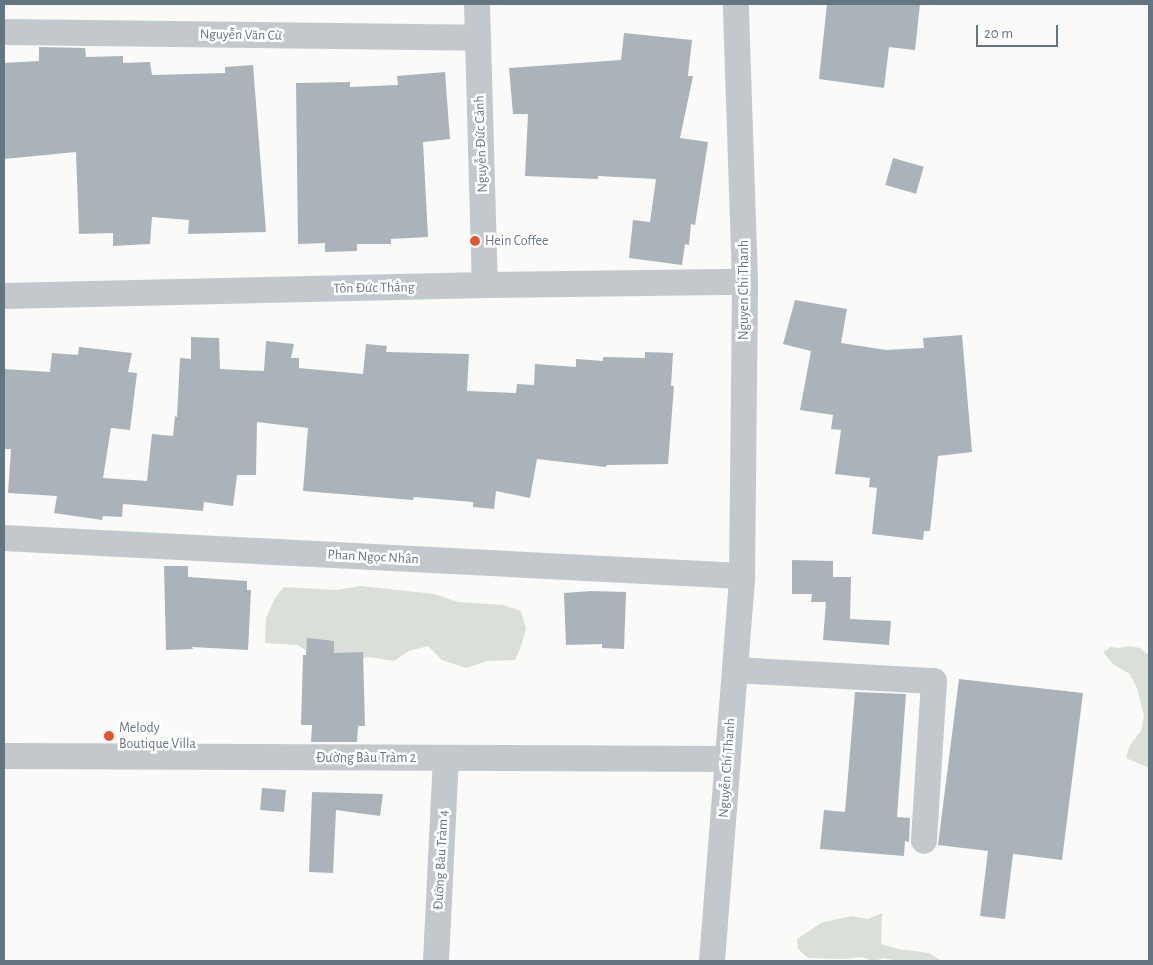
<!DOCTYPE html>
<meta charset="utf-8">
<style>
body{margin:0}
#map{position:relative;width:1153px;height:965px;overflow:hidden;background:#fafaf8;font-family:"Alegreya Sans",sans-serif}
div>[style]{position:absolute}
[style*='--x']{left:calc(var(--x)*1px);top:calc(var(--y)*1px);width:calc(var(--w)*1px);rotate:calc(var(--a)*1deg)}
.green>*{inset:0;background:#dadfd7}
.building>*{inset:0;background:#aab3b9;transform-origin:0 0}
.minor>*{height:26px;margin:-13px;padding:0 13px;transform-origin:13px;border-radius:13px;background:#c3c8cc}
.dots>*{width:14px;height:14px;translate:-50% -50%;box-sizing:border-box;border:2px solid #fff;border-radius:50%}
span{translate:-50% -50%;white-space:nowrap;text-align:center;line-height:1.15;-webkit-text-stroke:5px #fff;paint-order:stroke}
.street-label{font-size:14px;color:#657683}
.poi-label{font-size:14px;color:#657683}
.left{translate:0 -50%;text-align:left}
.frame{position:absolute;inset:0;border:5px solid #657683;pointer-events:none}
.scale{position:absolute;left:976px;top:25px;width:82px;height:22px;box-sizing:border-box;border:2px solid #657683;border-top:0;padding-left:6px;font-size:15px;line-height:18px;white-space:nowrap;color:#657683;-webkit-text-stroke:4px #fff;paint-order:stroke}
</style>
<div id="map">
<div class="green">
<div style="clip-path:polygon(361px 586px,434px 594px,458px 602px,503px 605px,521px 611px,526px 629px,521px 646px,515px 660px,487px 661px,466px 668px,442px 660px,428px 646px,409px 651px,394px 661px,368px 657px,345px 662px,319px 659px,298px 645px,265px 643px,266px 618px,275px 598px,284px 587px,337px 590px)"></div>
<div style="clip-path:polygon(1130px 646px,1140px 648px,1147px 654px,1149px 653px,1149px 768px,1126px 758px,1130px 745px,1141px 731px,1144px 715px,1137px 688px,1130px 674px,1113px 664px,1103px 652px,1111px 647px,1119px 648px)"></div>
<div style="clip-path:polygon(882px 913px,881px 944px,898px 949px,929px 953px,942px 961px,895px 961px,885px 958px,872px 961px,862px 957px,846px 959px,808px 958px,798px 949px,797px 939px,821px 923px,851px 916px,868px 919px)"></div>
</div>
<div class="building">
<div style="clip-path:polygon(827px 4px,920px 4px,915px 50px,889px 47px,884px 88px,819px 79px)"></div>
<div style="clip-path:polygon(624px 33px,692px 40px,688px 76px,693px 76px,680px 138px,708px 142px,695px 225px,691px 224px,689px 245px,685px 244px,682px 265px,629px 258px,633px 220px,650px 222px,656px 179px,598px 176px,598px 179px,525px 176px,528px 114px,513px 114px,509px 68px,621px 60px)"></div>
<div style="clip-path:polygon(39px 47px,85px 48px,86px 57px,123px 56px,123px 63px,150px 62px,152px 75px,225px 73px,225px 67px,253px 65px,266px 232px,188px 234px,189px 220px,152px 217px,150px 244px,113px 246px,113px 233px,79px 234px,76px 152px,4px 159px,4px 63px,39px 61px)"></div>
<div style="clip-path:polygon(445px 72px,450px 139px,423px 142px,428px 237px,391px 239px,391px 244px,357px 244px,357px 251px,325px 252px,325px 243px,298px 244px,296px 83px,350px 82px,350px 87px,398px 85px,397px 76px)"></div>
<div style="left:893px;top:158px;width:32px;height:28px;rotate:16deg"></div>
<div style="clip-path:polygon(795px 300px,847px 309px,841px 343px,886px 350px,924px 348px,923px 338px,962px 335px,972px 452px,938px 456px,930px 531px,924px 531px,923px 540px,872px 534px,877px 488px,869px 487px,870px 478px,835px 474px,841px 430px,831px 429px,833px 415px,800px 410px,811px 351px,783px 344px)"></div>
<div style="clip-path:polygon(191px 337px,219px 338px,220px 369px,264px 371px,266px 341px,294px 344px,291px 358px,299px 358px,299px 368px,363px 374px,366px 344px,387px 346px,386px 352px,469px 354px,467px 391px,516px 393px,517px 384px,534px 385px,535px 364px,576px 367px,576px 359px,603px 361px,603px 357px,645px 358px,645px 352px,673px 353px,671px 386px,674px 386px,668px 464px,607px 465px,606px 467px,537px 459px,530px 498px,496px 491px,494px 509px,473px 507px,473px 502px,414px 497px,413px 500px,303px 491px,308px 428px,257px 422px,256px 475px,237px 475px,233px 506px,204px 502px,203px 511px,123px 504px,122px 517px,103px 516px,102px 520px,54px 513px,57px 496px,8px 493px,11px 449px,4px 449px,4px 369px,50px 372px,52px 353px,78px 355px,79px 347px,132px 353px,128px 372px,137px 373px,130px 430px,111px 428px,103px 478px,147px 481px,152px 434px,173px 436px,175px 416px,177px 417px,180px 358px,191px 359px)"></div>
<div style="clip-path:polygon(792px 560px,833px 561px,833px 577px,851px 577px,850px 619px,891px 621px,889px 645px,823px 640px,826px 602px,811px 602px,812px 594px,792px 594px)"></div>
<div style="clip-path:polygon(164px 566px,188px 566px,188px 577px,247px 581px,247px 590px,251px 590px,248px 650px,192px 647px,193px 649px,166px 650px)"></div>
<div style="clip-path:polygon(591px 591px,626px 592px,624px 649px,602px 648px,602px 644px,566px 645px,564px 593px)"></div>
<div style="clip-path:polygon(307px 638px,334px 641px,334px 653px,363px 652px,365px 726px,358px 726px,357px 742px,311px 742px,312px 725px,301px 725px,303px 655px,306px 655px)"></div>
<div style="clip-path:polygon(959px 679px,1083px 693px,1062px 860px,1013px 854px,1005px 919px,980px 916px,988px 851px,938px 845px)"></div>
<div style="clip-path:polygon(855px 692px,906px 694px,897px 817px,910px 818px,909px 842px,905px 841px,904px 856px,820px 849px,824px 810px,845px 812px)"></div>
<div style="left:262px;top:788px;width:24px;height:22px;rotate:5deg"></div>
<div style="clip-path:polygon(312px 792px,383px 794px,380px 816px,336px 810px,333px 873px,309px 872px)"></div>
</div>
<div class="minor">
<div style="--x:477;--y:4;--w:281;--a:88.4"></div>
<div style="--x:4;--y:32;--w:474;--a:0.7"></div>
<div style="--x:4;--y:296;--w:481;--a:-1.3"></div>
<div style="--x:485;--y:285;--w:260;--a:-0.7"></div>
<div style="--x:4;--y:538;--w:739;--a:2.95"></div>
<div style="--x:735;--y:670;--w:199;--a:3.2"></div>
<div style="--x:934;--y:681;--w:160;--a:93.6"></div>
<div style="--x:4;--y:756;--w:724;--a:0.24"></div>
<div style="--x:436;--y:961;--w:203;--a:-87.2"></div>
<div style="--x:712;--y:961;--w:386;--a:-85.5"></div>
<div style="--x:742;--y:576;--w:294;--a:-89.4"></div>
<div style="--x:745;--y:282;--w:278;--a:-91.9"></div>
</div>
<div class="dots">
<div style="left:475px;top:241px;background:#e4572e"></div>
<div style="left:109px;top:736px;background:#e4572e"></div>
</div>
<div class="street-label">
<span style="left:241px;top:35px;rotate:1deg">Nguyễn Văn Cừ</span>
<span style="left:481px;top:144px;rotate:-92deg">Nguyễn Đức Cảnh</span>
<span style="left:374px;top:288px;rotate:-1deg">Tôn Đức Thắng</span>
<span style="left:744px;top:290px;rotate:-90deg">Nguyen Chi Thanh</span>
<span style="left:373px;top:557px;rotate:3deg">Phan Ngọc Nhân</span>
<span style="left:366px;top:758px">Đường Bàu Tràm 2</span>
<span style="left:727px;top:768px;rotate:-86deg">Nguyễn Chí Thanh</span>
<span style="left:441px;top:860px;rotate:-87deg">Đường Bàu Tràm 4</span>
</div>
<div class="poi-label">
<span class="left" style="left:485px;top:241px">Hein Coffee</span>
<span class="left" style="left:119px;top:736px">Melody<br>Boutique Villa</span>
</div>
<div class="frame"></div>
<div class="scale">20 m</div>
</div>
